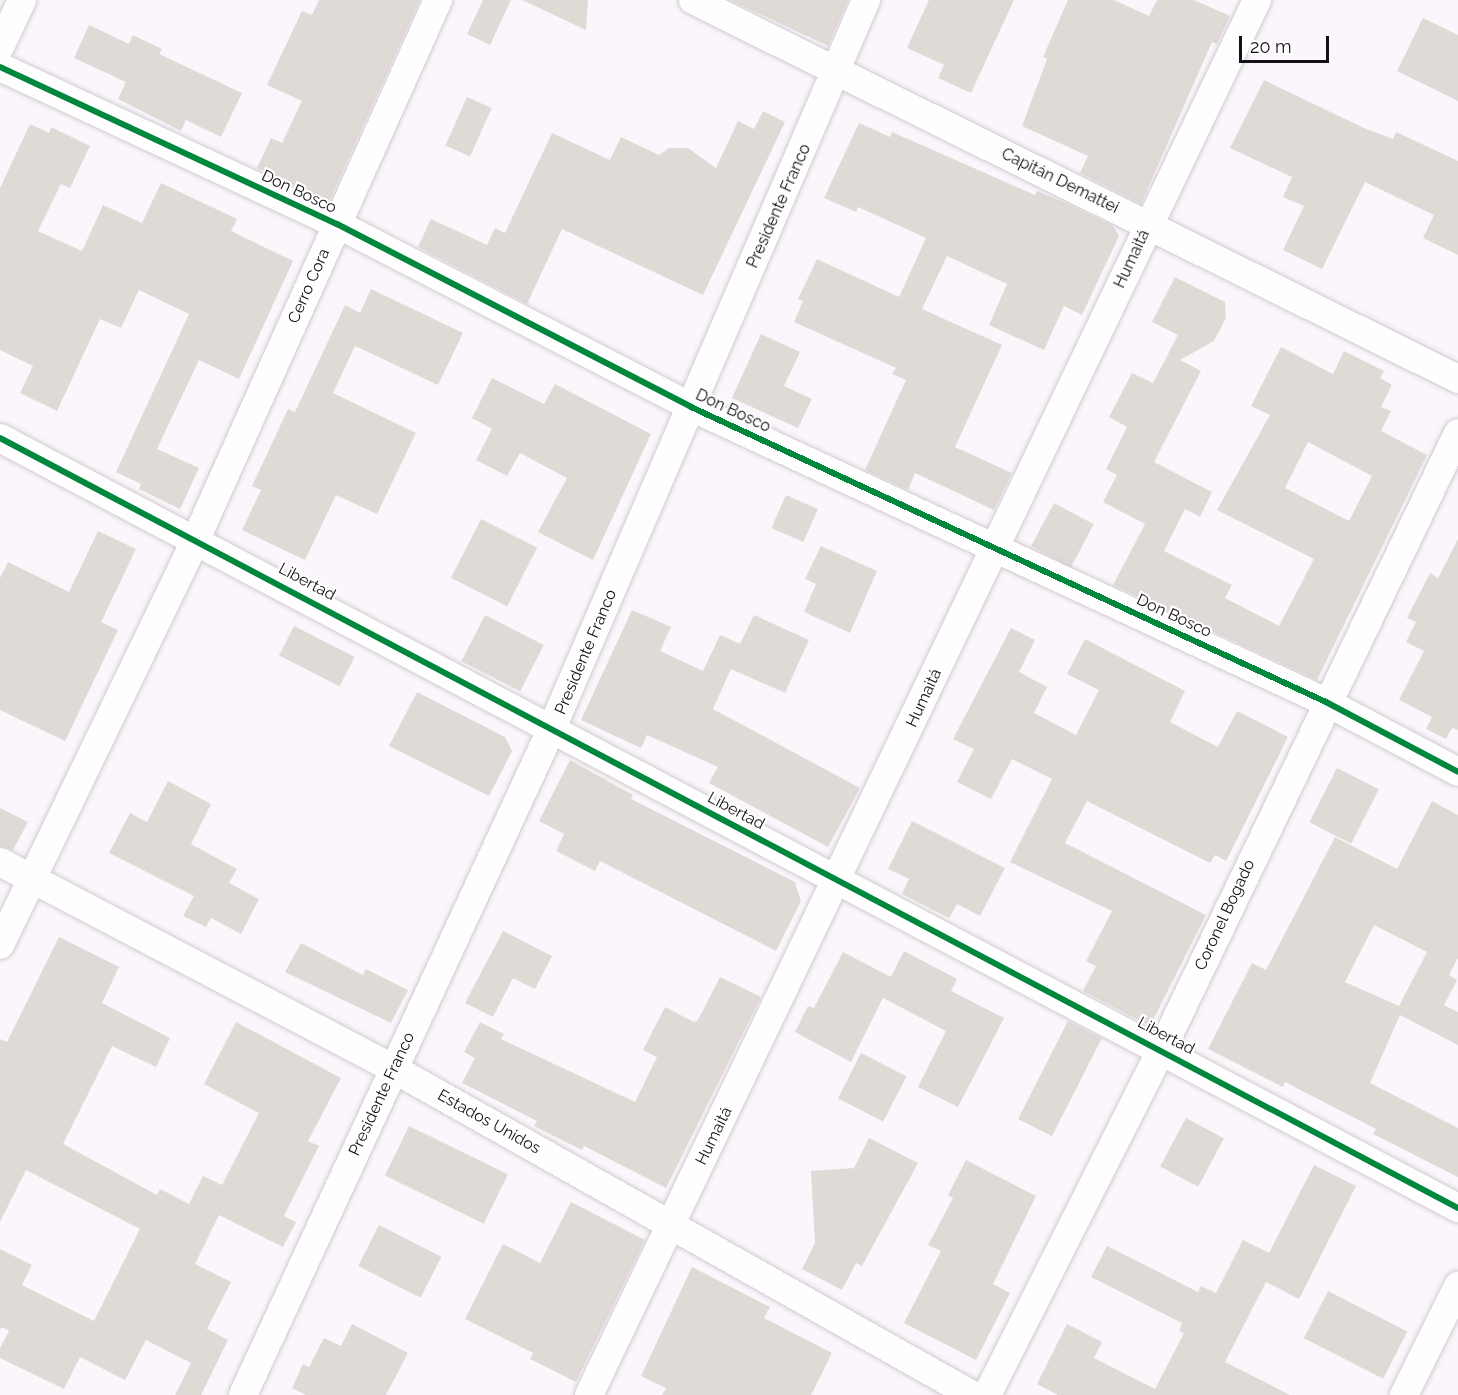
<!DOCTYPE html>
<meta charset="utf-8">
<style>
body{margin:0}
#map{position:relative;width:1458px;height:1395px;overflow:hidden;background:#fbf6fb;font-family:Raleway,sans-serif}
div>[style]{position:absolute}
[style*='--x']{left:calc(var(--x)*1px);top:calc(var(--y)*1px);width:calc(var(--w)*1px);rotate:calc(var(--a)*1deg)}
.building>*{inset:0;background:#e0dad7;transform-origin:0 0}
.roads{filter:drop-shadow(0 0 2px #d1cbd2) drop-shadow(0 0 2px #d1cbd2)}
.minor>*{height:28px;margin:-14px;padding:0 14px;transform-origin:14px;border-radius:14px;background:#fefefe}
.cycleway>*{height:6px;margin:-3px;padding:0 3px;transform-origin:3px;border-radius:3px;background:#00873e}
span{translate:-50% -50%;white-space:nowrap;text-align:center;line-height:1.15;-webkit-text-stroke:4.5px #fff;paint-order:stroke}
.street-label{font-size:16px;color:#160e18}
.scale{position:absolute;left:1239px;top:36px;width:90px;height:27px;box-sizing:border-box;border:3px solid #160e18;border-top:0;padding-left:8px;font-size:18px;line-height:21px;white-space:nowrap;color:#160e18;-webkit-text-stroke:4px #fff;paint-order:stroke}
</style>
<div id="map">
<div class="building">
<div style="clip-path:polygon(319px 0,420px 0,329px 202px,257px 168px,271px 138px,282px 143px,302px 101px,267px 85px,302px 11px,312px 15px)"></div>
<div style="clip-path:polygon(483px 0,511px 0,490px 45px,467px 34px)"></div>
<div style="clip-path:polygon(522px 0,588px 0,586px 30px)"></div>
<div style="clip-path:polygon(730px 0,848px 0,828px 46px)"></div>
<div style="clip-path:polygon(929px 0,1014px 0,971px 93px,938px 78px,944px 65px,907px 48px)"></div>
<div style="clip-path:polygon(1068px 0,1114px 0,1149px 16px,1157px 0,1194px 0,1230px 16px,1217px 44px,1212px 42px,1141px 204px,1080px 173px,1088px 156px,1022px 126px,1047px 59px,1043px 57px)"></div>
<div style="clip-path:polygon(1423px 18px,1458px 35px,1458px 101px,1397px 71px)"></div>
<div style="clip-path:polygon(89px 25px,129px 44px,133px 35px,162px 49px,159px 54px,242px 93px,221px 137px,186px 120px,181px 131px,118px 99px,126px 82px,74px 58px)"></div>
<div style="clip-path:polygon(1264px 80px,1366px 129px,1393px 139px,1396px 132px,1458px 161px,1458px 255px,1423px 238px,1434px 215px,1365px 182px,1322px 269px,1283px 250px,1304px 206px,1283px 197px,1292px 177px,1230px 148px)"></div>
<div style="left:467px;top:97px;width:27px;height:53px;rotate:24deg"></div>
<div style="clip-path:polygon(763px 111px,785px 122px,703px 295px,562px 229px,527px 304px,418px 247px,431px 219px,487px 245px,495px 228px,505px 233px,552px 133px,610px 160px,621px 137px,659px 155px,669px 148px,688px 148px,716px 168px,738px 121px,754px 129px)"></div>
<div style="clip-path:polygon(859px 123px,890px 137px,892px 132px,1035px 195px,1037px 191px,1066px 203px,1113px 226px,1119px 236px,1082px 315px,1064px 306px,1044px 350px,989px 325px,1007px 284px,947px 256px,922px 309px,1002px 345px,955px 447px,1012px 473px,994px 510px,915px 473px,908px 490px,865px 470px,906px 380px,892px 374px,896px 368px,794px 322px,803px 301px,798px 299px,817px 259px,899px 297px,926px 238px,858px 207px,856px 212px,824px 198px)"></div>
<div style="clip-path:polygon(30px 124px,49px 133px,51px 127px,90px 146px,70px 188px,61px 184px,38px 231px,82px 251px,103px 205px,142px 223px,161px 183px,237px 219px,231px 231px,293px 261px,239px 379px,199px 360px,157px 449px,199px 468px,180px 509px,139px 489px,141px 484px,116px 472px,189px 314px,139px 290px,121px 328px,100px 319px,57px 411px,20px 393px,33px 366px,0 350px,0 188px)"></div>
<div style="clip-path:polygon(evenodd,1175px 277px,1225px 302px,1226px 318px,1214px 341px,1180px 360px,1201px 371px,1154px 462px,1212px 492px,1200px 517px,1185px 509px,1164px 551px,1232px 585px,1225px 598px,1279px 626px,1314px 559px,1217px 510px,1270px 415px,1251px 406px,1281px 347px,1333px 374px,1344px 351px,1384px 371px,1380px 378px,1392px 385px,1381px 407px,1391px 411px,1381px 431px,1427px 455px,1317px 680px,1113px 585px,1145px 524px,1103px 502px,1117px 475px,1106px 469px,1127px 427px,1109px 417px,1132px 373px,1153px 383px,1178px 335px,1152px 322px,1175px 277px,1308px 442px,1372px 476px,1349px 521px,1285px 488px,1308px 442px)"></div>
<div style="clip-path:polygon(371px 289px,463px 333px,438px 385px,355px 346px,333px 393px,416px 433px,377px 514px,336px 495px,305px 560px,242px 530px,261px 490px,252px 486px,288px 409px,295px 412px,345px 305px,360px 313px)"></div>
<div style="clip-path:polygon(761px 334px,800px 352px,784px 386px,812px 399px,798px 428px,732px 398px)"></div>
<div style="clip-path:polygon(492px 378px,544px 404px,555px 384px,651px 434px,593px 560px,538px 532px,567px 478px,520px 453px,507px 476px,476px 460px,492px 429px,472px 418px)"></div>
<div style="left:786px;top:495px;width:35px;height:36px;rotate:24deg"></div>
<div style="left:1054px;top:503px;width:45px;height:49px;rotate:28deg"></div>
<div style="left:481px;top:519px;width:63px;height:66px;rotate:27deg"></div>
<div style="clip-path:polygon(98px 531px,136px 549px,101px 622px,118px 630px,65px 741px,0 710px,0 578px,8px 562px,69px 592px)"></div>
<div style="clip-path:polygon(1458px 539px,1458px 730px,1452px 728px,1446px 739px,1426px 729px,1432px 717px,1399px 700px,1424px 651px,1406px 642px,1416px 622px,1407px 618px,1430px 573px,1438px 578px)"></div>
<div style="clip-path:polygon(821px 546px,877px 571px,850px 633px,804px 612px,816px 584px,805px 579px)"></div>
<div style="clip-path:polygon(632px 610px,671px 627px,660px 651px,703px 671px,720px 635px,740px 644px,754px 615px,809px 640px,785px 693px,731px 669px,713px 709px,860px 788px,828px 847px,709px 783px,718px 767px,647px 735px,641px 748px,581px 720px)"></div>
<div style="left:485px;top:615px;width:66px;height:52px;rotate:27deg"></div>
<div style="left:294px;top:626px;width:68px;height:33px;rotate:27deg"></div>
<div style="clip-path:polygon(1011px 628px,1035px 640px,1019px 672px,1047px 687px,1034px 713px,1076px 735px,1099px 690px,1067px 674px,1085px 639px,1185px 691px,1170px 722px,1218px 747px,1237px 711px,1288px 737px,1226px 861px,1215px 855px,1210px 863px,1087px 801px,1065px 843px,1206px 915px,1150px 1026px,1083px 991px,1096px 966px,1086px 961px,1112px 911px,1010px 862px,1052px 779px,1012px 759px,991px 799px,957px 782px,974px 749px,953px 739px)"></div>
<div style="clip-path:polygon(417px 692px,505px 737px,512px 751px,489px 796px,389px 746px)"></div>
<div style="clip-path:polygon(570px 760px,633px 795px,631px 799px,795px 882px,801px 901px,776px 951px,600px 861px,595px 871px,556px 851px,564px 834px,539px 821px)"></div>
<div style="left:1337px;top:768px;width:47px;height:61px;rotate:27deg"></div>
<div style="clip-path:polygon(168px 781px,211px 804px,191px 844px,237px 869px,229px 883px,259px 899px,241px 934px,211px 918px,206px 927px,183px 916px,194px 896px,109px 853px,130px 813px,147px 822px)"></div>
<div style="clip-path:polygon(evenodd,1432px 801px,1458px 815px,1458px 958px,1449px 975px,1457px 980px,1444px 1005px,1458px 1012px,1458px 1045px,1400px 1015px,1370px 1083px,1458px 1128px,1458px 1177px,1373px 1134px,1376px 1129px,1285px 1082px,1283px 1087px,1208px 1049px,1252px 963px,1266px 970px,1335px 837px,1397px 869px,1432px 801px,1374px 925px,1427px 952px,1399px 1006px,1345px 982px,1374px 925px)"></div>
<div style="clip-path:polygon(0 808px,28px 822px,13px 850px,0 846px)"></div>
<div style="clip-path:polygon(912px 821px,1005px 868px,980px 916px,957px 904px,949px 918px,902px 894px,909px 879px,888px 869px)"></div>
<div style="clip-path:polygon(503px 931px,552px 956px,535px 989px,513px 978px,493px 1017px,465px 1003px)"></div>
<div style="clip-path:polygon(59px 937px,119px 967px,102px 1003px,170px 1038px,156px 1067px,112px 1046px,63px 1144px,157px 1195px,160px 1189px,189px 1204px,203px 1176px,222px 1185px,259px 1113px,204px 1084px,236px 1022px,341px 1078px,308px 1141px,319px 1146px,284px 1216px,296px 1222px,283px 1247px,219px 1215px,195px 1264px,231px 1282px,207px 1329px,228px 1340px,201px 1395px,175px 1395px,191px 1363px,146px 1340px,125px 1380px,80px 1357px,64px 1389px,0 1358px,0 1348px,9px 1331px,2px 1327px,0 1330px,0 1249px,32px 1265px,22px 1285px,94px 1321px,140px 1229px,26px 1170px,0 1222px,0 1039px,7px 1042px)"></div>
<div style="clip-path:polygon(301px 943px,363px 975px,366px 969px,408px 990px,391px 1023px,285px 972px)"></div>
<div style="clip-path:polygon(904px 951px,957px 979px,951px 991px,1004px 1018px,958px 1107px,918px 1087px,946px 1031px,883px 998px,851px 1062px,795px 1032px,808px 1006px,814px 1008px,843px 952px,891px 977px)"></div>
<div style="clip-path:polygon(720px 977px,761px 997px,666px 1188px,584px 1146px,582px 1150px,534px 1126px,537px 1121px,462px 1083px,475px 1058px,464px 1052px,480px 1022px,504px 1034px,501px 1039px,635px 1102px,657px 1057px,643px 1050px,665px 1007px,694px 1022px,698px 1020px)"></div>
<div style="left:1068px;top:1021px;width:38px;height:110px;rotate:27deg"></div>
<div style="left:861px;top:1053px;width:51px;height:51px;rotate:27deg"></div>
<div style="left:1186px;top:1118px;width:43px;height:55px;rotate:28deg"></div>
<div style="left:409px;top:1126px;width:110px;height:55px;rotate:26deg"></div>
<div style="clip-path:polygon(869px 1138px,918px 1163px,862px 1266px,856px 1263px,842px 1290px,802px 1269px,815px 1243px,811px 1171px,854px 1168px)"></div>
<div style="clip-path:polygon(966px 1160px,1036px 1196px,993px 1284px,1010px 1293px,976px 1360px,904px 1323px,941px 1251px,928px 1245px,953px 1198px,948px 1195px)"></div>
<div style="clip-path:polygon(1314px 1165px,1356px 1186px,1299px 1299px,1266px 1282px,1225px 1362px,1290px 1395px,1058px 1395px,1037px 1384px,1067px 1324px,1102px 1342px,1094px 1358px,1155px 1389px,1184px 1333px,1179px 1331px,1182px 1323px,1091px 1277px,1107px 1246px,1198px 1292px,1201px 1286px,1216px 1293px,1243px 1240px,1269px 1253px)"></div>
<div style="clip-path:polygon(571px 1202px,645px 1240px,576px 1382px,530px 1359px,533px 1353px,465px 1319px,503px 1244px,540px 1263px)"></div>
<div style="left:379px;top:1225px;width:70px;height:46px;rotate:27deg"></div>
<div style="clip-path:polygon(692px 1267px,770px 1307px,764px 1318px,832px 1353px,811px 1395px,662px 1395px,666px 1388px,641px 1376px)"></div>
<div style="left:1328px;top:1291px;width:89px;height:53px;rotate:27deg"></div>
<div style="clip-path:polygon(352px 1324px,408px 1353px,386px 1395px,306px 1395px,292px 1388px,303px 1364px,309px 1367px,324px 1338px,341px 1346px)"></div>
</div>
<div class="roads">
<div class="minor">
<div style="--x:693;--y:0;--w:854;--a:26.35"></div>
<div style="--x:0;--y:47;--w:52;--a:-64.9"></div>
<div style="--x:0;--y:67;--w:372;--a:25"></div>
<div style="--x:337;--y:224;--w:399;--a:27.3"></div>
<div style="--x:691;--y:407;--w:700;--a:24.92"></div>
<div style="--x:1326;--y:702;--w:149;--a:27.9"></div>
<div style="--x:0;--y:438;--w:1649;--a:27.84"></div>
<div style="--x:0;--y:862;--w:445;--a:27.7"></div>
<div style="--x:394;--y:1069;--w:664;--a:29.42"></div>
<div style="--x:0;--y:945;--w:451;--a:-64.2"></div>
<div style="--x:196;--y:539;--w:591;--a:-65.82"></div>
<div style="--x:243;--y:1395;--w:735;--a:-65.14"></div>
<div style="--x:552;--y:728;--w:793;--a:-66.67"></div>
<div style="--x:589;--y:1395;--w:1547;--a:-64.41"></div>
<div style="--x:987;--y:1395;--w:388;--a:-63.2"></div>
<div style="--x:1162;--y:1049;--w:683;--a:-64.33"></div>
<div style="--x:1404;--y:1395;--w:122;--a:-63.6"></div>
</div>
</div>
<div class="cycleway">
<div style="--x:0;--y:67;--w:372;--a:25"></div>
<div style="--x:337;--y:224;--w:399;--a:27.3"></div>
<div style="--x:691;--y:407;--w:700;--a:24.92"></div>
<div style="--x:1326;--y:702;--w:149;--a:27.9"></div>
<div style="--x:0;--y:438;--w:1649;--a:27.84"></div>
</div>
<div class="street-label">
<span style="left:1060px;top:181px;rotate:26deg">Capitán Demattei</span>
<span style="left:299px;top:192px;rotate:25deg">Don Bosco</span>
<span style="left:779px;top:206px;rotate:-66deg">Presidente Franco</span>
<span style="left:1132px;top:259px;rotate:-65deg">Humaitá</span>
<span style="left:309px;top:286px;rotate:-66deg">Cerro Cora</span>
<span style="left:733px;top:411px;rotate:25deg">Don Bosco</span>
<span style="left:307px;top:582px;rotate:28deg">Libertad</span>
<span style="left:1174px;top:616px;rotate:25deg">Don Bosco</span>
<span style="left:586px;top:652px;rotate:-67deg">Presidente Franco</span>
<span style="left:924px;top:698px;rotate:-65deg">Humaitá</span>
<span style="left:736px;top:811px;rotate:28deg">Libertad</span>
<span style="left:1225px;top:915px;rotate:-65deg">Coronel Bogado</span>
<span style="left:1166px;top:1036px;rotate:28deg">Libertad</span>
<span style="left:382px;top:1094px;rotate:-65deg">Presidente Franco</span>
<span style="left:489px;top:1122px;rotate:29deg">Estados Unidos</span>
<span style="left:714px;top:1136px;rotate:-64deg">Humaitá</span>
</div>
<div class="scale">20 m</div>
</div>
